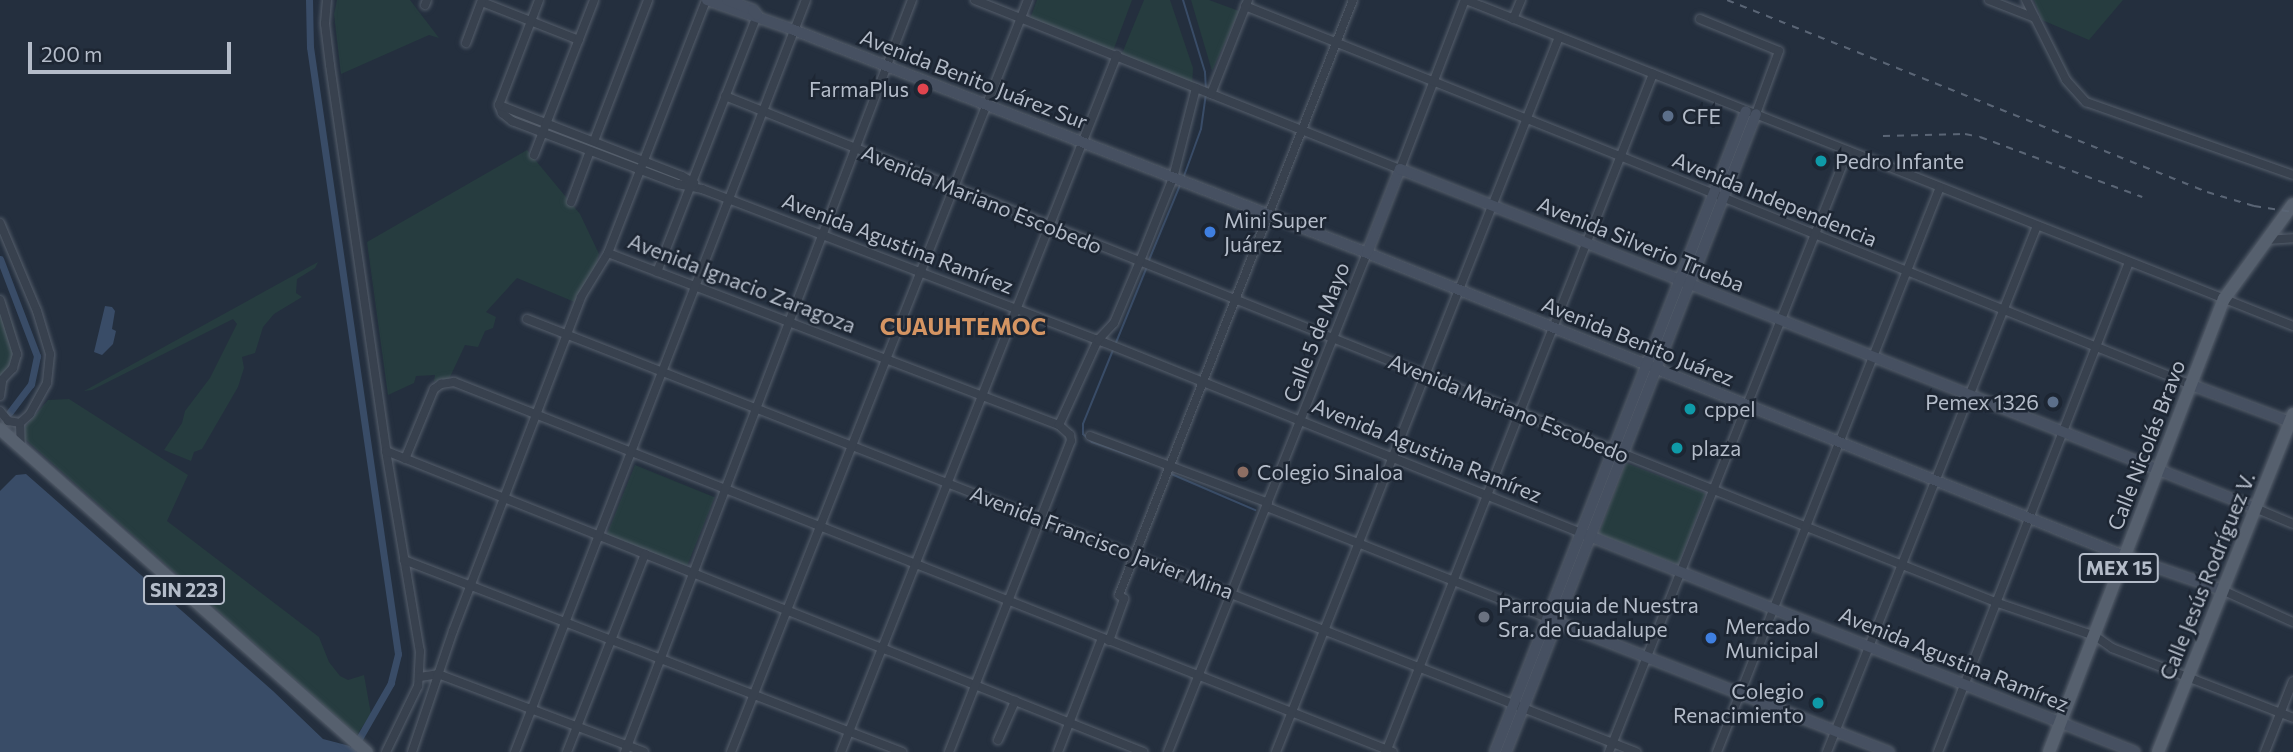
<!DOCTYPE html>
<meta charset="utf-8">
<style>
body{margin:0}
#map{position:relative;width:2293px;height:752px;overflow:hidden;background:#242f3e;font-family:Commissioner,sans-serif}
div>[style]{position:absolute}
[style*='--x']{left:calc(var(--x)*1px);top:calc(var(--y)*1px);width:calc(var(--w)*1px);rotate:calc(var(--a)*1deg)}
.green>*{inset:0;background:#263c3f;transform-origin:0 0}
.water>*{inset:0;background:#394c67}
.stream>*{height:2px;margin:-1px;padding:0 1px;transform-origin:1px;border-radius:1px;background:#394c67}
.canal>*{height:7px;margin:-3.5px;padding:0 3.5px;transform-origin:3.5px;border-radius:3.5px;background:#394c67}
.roads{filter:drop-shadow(0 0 2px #565f6c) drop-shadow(0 0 2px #565f6c)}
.street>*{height:8px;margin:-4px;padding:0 4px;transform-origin:4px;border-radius:4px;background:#38414e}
.secondary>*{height:10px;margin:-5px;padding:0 5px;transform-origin:5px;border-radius:5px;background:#465061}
.primary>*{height:12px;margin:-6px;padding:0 6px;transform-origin:6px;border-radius:6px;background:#56606e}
.rail>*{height:2px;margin-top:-1px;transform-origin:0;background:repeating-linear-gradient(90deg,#5a6575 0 7px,transparent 0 14px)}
.dots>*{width:19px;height:19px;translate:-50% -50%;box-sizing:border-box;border:4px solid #1d2633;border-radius:50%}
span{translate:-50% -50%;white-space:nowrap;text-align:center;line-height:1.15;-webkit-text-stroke:5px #1d2633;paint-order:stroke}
.shield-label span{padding:2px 5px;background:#1d2633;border:2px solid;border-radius:5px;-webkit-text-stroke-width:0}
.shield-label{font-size:19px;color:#b4bcc9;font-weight:700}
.street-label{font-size:21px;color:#b4bcc9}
.poi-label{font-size:21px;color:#b4bcc9}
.right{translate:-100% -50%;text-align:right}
.left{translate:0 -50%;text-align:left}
.neighbourhood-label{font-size:23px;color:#d59563;font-weight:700}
.scale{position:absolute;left:28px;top:42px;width:203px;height:32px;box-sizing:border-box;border:4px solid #b4bcc9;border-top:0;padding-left:9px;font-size:21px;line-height:24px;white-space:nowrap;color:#b4bcc9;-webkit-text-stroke:5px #1d2633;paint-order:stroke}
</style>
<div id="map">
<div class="green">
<div style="clip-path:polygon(337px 0,410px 0,439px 38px,429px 35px,341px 74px,334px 14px)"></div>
<div style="clip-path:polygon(1037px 0,1132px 0,1113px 51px,1030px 19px)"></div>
<div style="clip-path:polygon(1144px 0,1170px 0,1193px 68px,1192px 88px,1121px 56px)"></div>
<div style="clip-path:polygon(1191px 0,1209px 0,1239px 11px,1212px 71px)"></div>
<div style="clip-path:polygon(2034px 0,2123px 0,2089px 40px,2042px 20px)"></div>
<div style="clip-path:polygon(527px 150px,580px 214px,599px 254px,593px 276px,577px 303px,517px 278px,486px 312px,496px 317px,493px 328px,485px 331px,478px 347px,465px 345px,449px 379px,434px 381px,435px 375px,416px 376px,414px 383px,388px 395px,367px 242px)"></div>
<div style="clip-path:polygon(318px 262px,315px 268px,297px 279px,296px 293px,302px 297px,274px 314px,263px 327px,255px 353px,242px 357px,244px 368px,238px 387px,202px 449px,194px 452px,191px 461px,164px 450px,182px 423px,185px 411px,210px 378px,237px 324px,233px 319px,92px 390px,84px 391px)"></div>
<div style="clip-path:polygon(0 295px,14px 327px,18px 355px,0 384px)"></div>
<div style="clip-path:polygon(69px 399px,188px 475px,167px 521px,319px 637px,329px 662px,340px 676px,348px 680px,364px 675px,371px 714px,357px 735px,24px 438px,25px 427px,48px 400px)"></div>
<div style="left:1626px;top:463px;width:85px;height:76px;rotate:21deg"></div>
<div style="left:635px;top:465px;width:86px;height:75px;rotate:22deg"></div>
</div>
<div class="water">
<div style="clip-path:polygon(105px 306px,112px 307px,115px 311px,112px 329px,116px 331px,113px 344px,102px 355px,94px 352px)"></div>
<div style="clip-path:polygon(26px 474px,273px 691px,323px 739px,350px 746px,353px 752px,0 752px,0 491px,16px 475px)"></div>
</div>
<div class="stream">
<div style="--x:1183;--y:0;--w:75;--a:73"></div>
<div style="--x:1205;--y:72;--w:17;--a:87"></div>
<div style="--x:1184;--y:176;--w:50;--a:-70.1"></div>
<div style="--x:1201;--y:129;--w:34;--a:-82"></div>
<div style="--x:1149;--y:260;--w:81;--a:-67.5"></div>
<div style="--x:1115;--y:345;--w:82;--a:-67.8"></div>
<div style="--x:1113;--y:350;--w:80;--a:112.1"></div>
<div style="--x:1083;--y:424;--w:10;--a:90"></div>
<div style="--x:1083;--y:434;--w:12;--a:42"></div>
<div style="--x:1092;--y:442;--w:60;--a:19.3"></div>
<div style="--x:1169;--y:473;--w:94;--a:23.3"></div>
</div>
<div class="canal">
<div style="--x:309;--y:0;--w:47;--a:88.8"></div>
<div style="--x:310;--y:47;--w:613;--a:81.75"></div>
<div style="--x:398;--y:654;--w:30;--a:104"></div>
<div style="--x:391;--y:683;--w:76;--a:119.9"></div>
<div style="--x:0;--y:259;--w:104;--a:69.1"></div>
<div style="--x:37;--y:356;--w:29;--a:102"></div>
<div style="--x:31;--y:384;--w:35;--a:127"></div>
</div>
<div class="roads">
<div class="street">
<div style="--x:327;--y:0;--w:24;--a:95"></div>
<div style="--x:325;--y:24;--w:41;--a:83"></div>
<div style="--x:330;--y:65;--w:390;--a:81.7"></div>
<div style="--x:386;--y:451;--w:203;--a:80.4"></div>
<div style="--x:420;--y:651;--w:35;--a:93"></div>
<div style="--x:418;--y:686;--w:73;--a:115.9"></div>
<div style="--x:975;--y:0;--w:457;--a:21.7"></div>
<div style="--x:1400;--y:169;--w:181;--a:-69"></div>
<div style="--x:1466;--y:0;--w:889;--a:21.51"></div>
<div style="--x:1989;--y:0;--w:49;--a:21.4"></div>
<div style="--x:2026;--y:0;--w:89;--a:63.4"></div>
<div style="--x:2066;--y:80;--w:30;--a:48"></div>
<div style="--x:2086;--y:102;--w:219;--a:19.4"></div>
<div style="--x:482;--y:2;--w:104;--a:21.4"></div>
<div style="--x:425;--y:5;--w:5;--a:-68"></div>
<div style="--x:1245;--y:6;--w:1017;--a:21.82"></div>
<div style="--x:1513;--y:19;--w:21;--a:-67"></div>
<div style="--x:1700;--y:19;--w:85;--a:22.1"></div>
<div style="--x:1779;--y:51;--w:67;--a:110.1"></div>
<div style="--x:466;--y:43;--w:46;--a:-69.6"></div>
<div style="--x:1211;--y:94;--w:101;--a:-68.5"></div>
<div style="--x:725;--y:96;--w:1367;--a:21.72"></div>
<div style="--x:1995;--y:602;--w:106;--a:18.8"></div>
<div style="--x:2095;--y:636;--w:21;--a:35"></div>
<div style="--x:2112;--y:648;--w:194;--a:21.1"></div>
<div style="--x:499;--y:105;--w:9;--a:69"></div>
<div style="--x:502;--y:113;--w:13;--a:39"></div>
<div style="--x:512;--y:121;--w:178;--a:20.8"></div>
<div style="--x:678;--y:184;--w:25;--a:12"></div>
<div style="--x:702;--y:189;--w:429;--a:20.9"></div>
<div style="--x:1103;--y:342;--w:515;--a:21.78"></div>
<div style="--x:499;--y:105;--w:196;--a:21.2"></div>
<div style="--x:682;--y:176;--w:14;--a:30"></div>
<div style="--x:499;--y:105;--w:112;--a:-69.1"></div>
<div style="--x:594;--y:141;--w:151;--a:-69"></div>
<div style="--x:534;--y:155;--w:166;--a:-68.8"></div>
<div style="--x:571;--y:202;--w:54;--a:-69.6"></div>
<div style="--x:0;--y:223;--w:95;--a:67.2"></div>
<div style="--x:37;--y:311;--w:45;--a:73.2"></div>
<div style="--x:50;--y:354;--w:29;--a:96"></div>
<div style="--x:47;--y:383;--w:35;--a:119"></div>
<div style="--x:30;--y:414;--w:13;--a:138"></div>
<div style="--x:20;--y:423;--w:24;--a:88"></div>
<div style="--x:2267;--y:240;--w:26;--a:-4"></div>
<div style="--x:608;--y:253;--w:483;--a:20.9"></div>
<div style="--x:657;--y:272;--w:276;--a:-68.7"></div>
<div style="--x:0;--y:300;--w:57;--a:72.5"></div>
<div style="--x:17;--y:354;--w:15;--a:106"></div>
<div style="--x:13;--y:368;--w:19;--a:133"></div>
<div style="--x:527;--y:319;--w:1191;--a:21.33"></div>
<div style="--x:0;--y:396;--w:15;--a:-82"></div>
<div style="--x:0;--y:411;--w:13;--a:51"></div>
<div style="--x:8;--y:421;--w:12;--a:9"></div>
<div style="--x:1090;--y:436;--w:190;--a:20.6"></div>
<div style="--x:386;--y:451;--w:815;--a:21.68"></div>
<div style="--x:405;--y:459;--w:76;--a:-67.5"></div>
<div style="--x:434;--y:389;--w:9;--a:-36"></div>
<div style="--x:441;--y:384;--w:13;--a:-9"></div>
<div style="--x:454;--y:382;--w:1009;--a:21.51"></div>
<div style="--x:1267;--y:507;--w:301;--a:21.6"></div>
<div style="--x:2255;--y:508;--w:41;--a:22.8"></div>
<div style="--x:404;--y:560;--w:534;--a:21.08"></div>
<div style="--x:2222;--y:590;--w:78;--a:24.3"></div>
<div style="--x:1109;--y:641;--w:45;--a:-70.3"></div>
<div style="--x:1124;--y:599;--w:6;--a:-141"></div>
<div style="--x:1119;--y:595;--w:639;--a:-68.53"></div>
<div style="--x:420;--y:677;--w:18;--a:-9"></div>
<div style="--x:438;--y:674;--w:220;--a:20.7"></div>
<div style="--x:998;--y:740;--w:43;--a:-66.4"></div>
<div style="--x:412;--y:752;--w:128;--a:-71.3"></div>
<div style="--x:453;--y:631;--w:358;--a:-69"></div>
<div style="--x:581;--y:297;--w:52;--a:-58.5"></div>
<div style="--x:608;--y:253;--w:271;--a:-68.8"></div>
<div style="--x:515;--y:752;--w:806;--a:-68.85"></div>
<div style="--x:567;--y:752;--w:213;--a:-68.5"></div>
<div style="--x:625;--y:752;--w:805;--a:-69.11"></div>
<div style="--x:731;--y:752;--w:809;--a:-68.45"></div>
<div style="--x:841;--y:752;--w:750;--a:-68.4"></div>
<div style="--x:949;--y:752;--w:334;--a:-68.6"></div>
<div style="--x:1071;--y:441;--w:6;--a:-99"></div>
<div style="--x:1070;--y:435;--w:15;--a:-138"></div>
<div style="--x:1059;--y:425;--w:94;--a:-65.4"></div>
<div style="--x:1098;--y:340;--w:23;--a:-47"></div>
<div style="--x:1114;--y:323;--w:67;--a:-67.2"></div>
<div style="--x:1140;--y:261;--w:89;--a:-68.3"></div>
<div style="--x:1173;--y:178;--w:93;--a:-75.7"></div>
<div style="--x:1058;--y:752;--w:122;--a:-68.9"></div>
<div style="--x:1168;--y:752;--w:537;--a:-68.26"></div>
<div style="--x:1276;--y:752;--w:769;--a:-68.41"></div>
<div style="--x:1386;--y:752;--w:729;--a:-68.51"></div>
<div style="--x:1609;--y:752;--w:647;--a:-68.31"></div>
<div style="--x:1717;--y:752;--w:607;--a:-68.46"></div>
<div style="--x:1827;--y:752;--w:566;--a:-68.24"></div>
<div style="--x:1938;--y:752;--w:526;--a:-68.7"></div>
<div style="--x:2265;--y:752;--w:76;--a:-68.5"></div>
</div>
<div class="secondary">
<div style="--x:707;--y:0;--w:92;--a:19"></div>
<div style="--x:794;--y:30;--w:615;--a:21.26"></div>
<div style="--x:1367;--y:253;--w:815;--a:21.81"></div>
<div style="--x:2124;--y:556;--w:104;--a:19.1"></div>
<div style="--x:727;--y:0;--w:28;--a:21"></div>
<div style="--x:753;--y:10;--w:6;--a:51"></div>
<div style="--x:1367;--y:253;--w:90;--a:-68.6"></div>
<div style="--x:1400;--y:169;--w:920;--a:21.63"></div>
<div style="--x:2189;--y:384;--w:111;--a:20.6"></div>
<div style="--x:1587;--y:535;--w:589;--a:21.6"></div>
<div style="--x:1552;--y:620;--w:362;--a:21.4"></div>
<div style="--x:1495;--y:752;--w:688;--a:-68.62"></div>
<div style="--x:1506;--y:752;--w:685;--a:-68.6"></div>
</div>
<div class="primary">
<div style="--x:0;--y:429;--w:489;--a:41.4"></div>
<div style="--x:2049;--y:752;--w:486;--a:-68.9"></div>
<div style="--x:2224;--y:299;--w:117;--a:-54"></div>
<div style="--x:2158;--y:752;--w:364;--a:-68.2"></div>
</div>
</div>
<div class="rail">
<div style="--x:1727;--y:0;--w:517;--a:21.8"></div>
<div style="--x:2207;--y:192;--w:49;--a:16.6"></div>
<div style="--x:2254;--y:206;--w:39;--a:9"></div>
<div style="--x:1883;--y:136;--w:82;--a:-1.4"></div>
<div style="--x:1965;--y:134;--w:15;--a:11"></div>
<div style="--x:1980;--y:137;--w:173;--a:20.3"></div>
</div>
<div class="dots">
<div style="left:923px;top:89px;background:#e0444e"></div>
<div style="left:1668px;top:116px;background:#5c6f8a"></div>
<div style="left:1821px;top:161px;background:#0f9aa8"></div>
<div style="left:1210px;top:232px;background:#3f7fe0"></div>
<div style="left:2053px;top:402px;background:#5c6f8a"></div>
<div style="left:1690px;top:409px;background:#0f9aa8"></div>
<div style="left:1677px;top:448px;background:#0f9aa8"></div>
<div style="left:1243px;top:472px;background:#8d6e63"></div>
<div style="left:1484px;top:617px;background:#6b7280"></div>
<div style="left:1711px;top:638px;background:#3f7fe0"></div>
<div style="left:1818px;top:703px;background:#0f9aa8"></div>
</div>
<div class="shield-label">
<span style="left:2119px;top:568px">MEX 15</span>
<span style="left:184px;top:590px">SIN 223</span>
</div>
<div class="street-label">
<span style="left:974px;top:79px;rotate:21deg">Avenida Benito Juárez Sur</span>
<span style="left:982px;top:199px;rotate:22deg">Avenida Mariano Escobedo</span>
<span style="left:1775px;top:199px;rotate:22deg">Avenida Independencia</span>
<span style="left:898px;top:243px;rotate:21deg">Avenida Agustina Ramírez</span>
<span style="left:1641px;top:244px;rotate:22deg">Avenida Silverio Trueba</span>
<span style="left:742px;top:283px;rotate:21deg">Avenida Ignacio Zaragoza</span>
<span style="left:1316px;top:332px;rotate:-69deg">Calle 5 de Mayo</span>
<span style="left:1638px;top:341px;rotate:22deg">Avenida Benito Juárez</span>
<span style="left:1509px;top:408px;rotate:22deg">Avenida Mariano Escobedo</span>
<span style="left:2146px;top:445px;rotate:-69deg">Calle Nicolás Bravo</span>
<span style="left:1427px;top:450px;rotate:22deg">Avenida Agustina Ramírez</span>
<span style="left:1102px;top:542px;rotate:21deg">Avenida Francisco Javier Mina</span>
<span style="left:2207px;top:576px;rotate:-68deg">Calle Jesús Rodríguez V.</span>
<span style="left:1954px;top:659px;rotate:22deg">Avenida Agustina Ramírez</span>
</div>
<div class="poi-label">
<span class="right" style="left:909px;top:89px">FarmaPlus</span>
<span class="left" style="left:1682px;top:116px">CFE</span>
<span class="left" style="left:1835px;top:161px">Pedro Infante</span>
<span class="left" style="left:1224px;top:232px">Mini Super<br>Juárez</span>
<span class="right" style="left:2039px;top:402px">Pemex 1326</span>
<span class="left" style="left:1704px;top:409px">cppel</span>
<span class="left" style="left:1691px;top:448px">plaza</span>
<span class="left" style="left:1257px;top:472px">Colegio Sinaloa</span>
<span class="left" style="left:1498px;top:617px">Parroquia de Nuestra<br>Sra. de Guadalupe</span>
<span class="left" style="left:1725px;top:638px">Mercado<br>Municipal</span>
<span class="right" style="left:1804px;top:703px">Colegio<br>Renacimiento</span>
</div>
<div class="neighbourhood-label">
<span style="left:963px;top:326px">CUAUHTEMOC</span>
</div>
<div class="scale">200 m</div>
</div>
